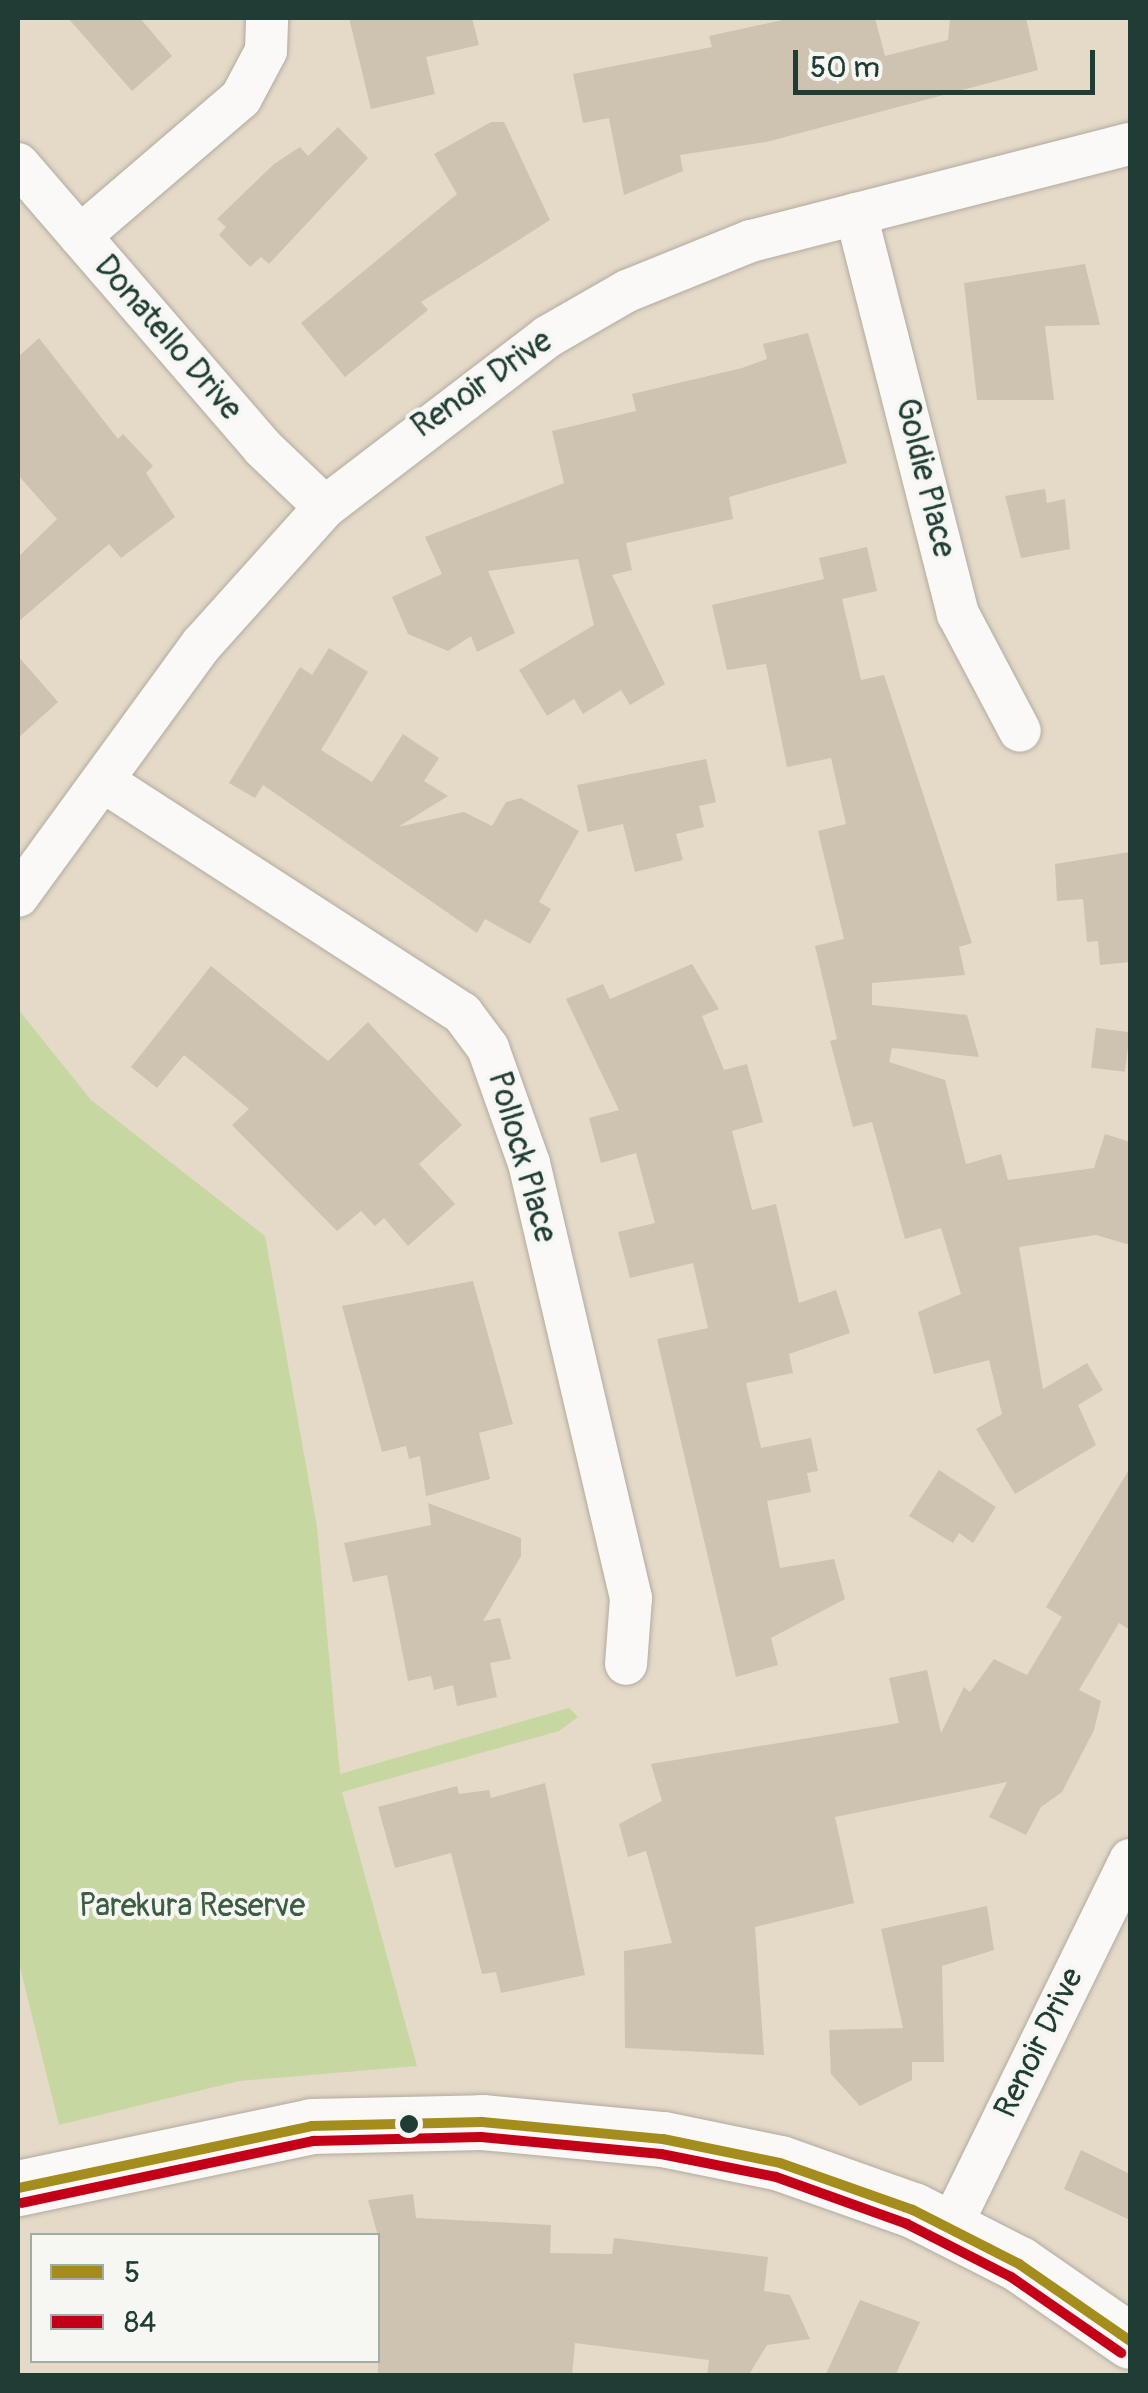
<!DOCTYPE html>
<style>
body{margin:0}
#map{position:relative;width:1148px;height:2393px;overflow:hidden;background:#e5d9c8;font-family:Pangolin,sans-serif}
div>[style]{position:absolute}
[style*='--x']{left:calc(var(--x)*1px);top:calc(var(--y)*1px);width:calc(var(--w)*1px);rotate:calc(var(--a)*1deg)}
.green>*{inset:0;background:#c7d7a1}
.building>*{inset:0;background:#cec2b1;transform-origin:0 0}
.roads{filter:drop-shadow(0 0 2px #b0ab9f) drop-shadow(0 0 2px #b0ab9f)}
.street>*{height:42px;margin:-21px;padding:0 21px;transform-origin:21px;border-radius:21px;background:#fbf9f7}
.secondary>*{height:55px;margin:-27.5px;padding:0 27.5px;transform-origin:27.5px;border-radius:27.5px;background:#fbf9f7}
.bus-1>*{height:10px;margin:-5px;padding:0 5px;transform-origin:5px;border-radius:5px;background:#a58d1d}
.bus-2>*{height:10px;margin:-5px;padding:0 5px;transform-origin:5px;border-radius:5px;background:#c40019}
.dots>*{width:28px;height:28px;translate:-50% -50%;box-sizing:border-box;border:5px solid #f6f6f2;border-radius:50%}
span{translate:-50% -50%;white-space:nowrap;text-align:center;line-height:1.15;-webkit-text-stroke:8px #f6f6f2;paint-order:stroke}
.street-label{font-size:32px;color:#1f3d34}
.park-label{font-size:32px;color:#3c5c43}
.frame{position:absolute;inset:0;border:20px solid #1f3d34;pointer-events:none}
.legend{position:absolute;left:30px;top:2233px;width:350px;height:130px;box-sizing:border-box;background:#f6f6f2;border:2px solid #a0aca6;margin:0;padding:12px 18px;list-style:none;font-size:30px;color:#1f3d34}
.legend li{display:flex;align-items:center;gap:20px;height:50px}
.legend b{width:50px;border:2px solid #a0aca6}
.scale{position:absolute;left:793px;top:50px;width:302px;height:45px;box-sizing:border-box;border:5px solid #1f3d34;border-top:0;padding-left:12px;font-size:30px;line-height:35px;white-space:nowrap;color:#1f3d34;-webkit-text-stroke:8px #f6f6f2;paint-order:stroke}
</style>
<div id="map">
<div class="green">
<div style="clip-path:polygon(18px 1009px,91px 1100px,265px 1236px,317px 1527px,340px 1774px,569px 1708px,578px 1717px,559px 1731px,342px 1792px,417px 2066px,239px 2081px,59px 2125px,18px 1959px)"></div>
</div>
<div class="building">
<div style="clip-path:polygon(68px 18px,140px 18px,172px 56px,132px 91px)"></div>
<div style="clip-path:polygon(349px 18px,472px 18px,479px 45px,426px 57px,435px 94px,371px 109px)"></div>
<div style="clip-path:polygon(792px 18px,875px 18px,885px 56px,948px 40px,950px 18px,1026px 18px,1038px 70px,766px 142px,680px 155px,683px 171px,624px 195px,609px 118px,583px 123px,573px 74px,712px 47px,709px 36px)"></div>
<div style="clip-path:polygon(491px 122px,504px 122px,550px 220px,421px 302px,428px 310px,345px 377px,301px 323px,457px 194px,434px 154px)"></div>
<div style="clip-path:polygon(338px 127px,368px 158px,269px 264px,261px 257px,250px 267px,219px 235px,226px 227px,217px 219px,274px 164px,300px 147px,308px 156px)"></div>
<div style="clip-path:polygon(1085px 264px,1100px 325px,1045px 326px,1054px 400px,977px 400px,964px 283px)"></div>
<div style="clip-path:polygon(808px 333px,847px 463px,729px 497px,733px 519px,626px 543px,632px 570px,612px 575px,665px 684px,630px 705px,621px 690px,583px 714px,574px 699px,547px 716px,519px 670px,594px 625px,578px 559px,488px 571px,515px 633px,477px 652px,471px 636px,448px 651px,408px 634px,392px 597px,442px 574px,425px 537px,564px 483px,552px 431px,636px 411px,632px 394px,742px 368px,767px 359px,763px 344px)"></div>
<div style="clip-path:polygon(39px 338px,118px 439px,123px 434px,153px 466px,146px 473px,175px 517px,121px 558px,109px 544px,18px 622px,18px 557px,57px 519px,18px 475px,18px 357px)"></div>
<div style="clip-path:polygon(1045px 489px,1047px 503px,1065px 499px,1070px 549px,1021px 558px,1005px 496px)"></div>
<div style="clip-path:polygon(867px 547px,877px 591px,842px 599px,861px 680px,884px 675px,972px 943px,959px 947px,965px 975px,872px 983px,872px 1005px,967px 1015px,979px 1057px,892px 1048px,889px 1062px,945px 1080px,966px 1164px,1001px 1154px,1008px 1180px,1094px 1168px,1105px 1134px,1130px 1142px,1130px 1245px,1096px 1235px,1019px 1247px,1043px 1389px,1087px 1363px,1103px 1390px,1078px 1405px,1096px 1445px,1015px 1494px,976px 1429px,1002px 1414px,989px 1360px,934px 1374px,918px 1312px,961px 1294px,941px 1228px,905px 1239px,872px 1122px,853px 1127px,830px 1041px,837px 1039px,815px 946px,844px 939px,818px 831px,846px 824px,831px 758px,787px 767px,766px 664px,727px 670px,712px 605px,824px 579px,819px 558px)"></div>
<div style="clip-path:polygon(329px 648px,368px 672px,321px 750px,372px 782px,403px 734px,439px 758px,424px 781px,448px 796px,398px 827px,464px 812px,492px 826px,506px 802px,521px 798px,579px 831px,539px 902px,551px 909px,530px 944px,485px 919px,477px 933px,263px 785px,255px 798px,229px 783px,300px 667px,312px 675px)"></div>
<div style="clip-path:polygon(18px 656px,58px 702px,18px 738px)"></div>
<div style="clip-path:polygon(706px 759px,716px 802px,699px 806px,704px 827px,676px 834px,683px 860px,635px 872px,623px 824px,588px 832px,577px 785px)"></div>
<div style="clip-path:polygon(1130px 852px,1130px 962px,1100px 965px,1098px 941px,1087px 942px,1083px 899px,1057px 901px,1055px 864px)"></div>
<div style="clip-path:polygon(692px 964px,719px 1009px,702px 1016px,724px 1070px,747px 1064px,763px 1122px,732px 1131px,752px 1210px,776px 1204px,799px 1303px,836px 1290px,850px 1333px,789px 1354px,793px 1373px,746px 1383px,761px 1448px,811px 1438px,818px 1471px,807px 1473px,811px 1492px,767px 1501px,780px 1568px,834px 1559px,845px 1599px,771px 1638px,778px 1665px,736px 1677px,657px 1339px,708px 1328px,693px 1263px,630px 1278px,618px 1232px,655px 1223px,636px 1153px,601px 1163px,589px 1118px,619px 1110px,566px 999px,603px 984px,610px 999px)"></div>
<div style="clip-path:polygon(211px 966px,328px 1061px,368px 1022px,462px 1125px,419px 1164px,455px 1204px,408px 1246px,384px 1218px,375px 1226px,361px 1211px,337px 1231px,232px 1125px,249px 1109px,184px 1055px,157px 1088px,131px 1067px)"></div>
<div style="left:1096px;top:1028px;width:34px;height:40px;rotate:7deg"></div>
<div style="clip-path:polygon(473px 1281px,513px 1424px,479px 1433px,490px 1479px,426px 1496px,420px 1456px,409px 1459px,406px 1446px,382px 1452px,342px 1306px)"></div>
<div style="clip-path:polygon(1130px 1468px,1130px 1630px,1119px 1623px,1079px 1690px,1101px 1701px,1094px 1730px,1062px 1792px,1041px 1807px,1026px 1835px,989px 1817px,1007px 1782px,835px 1817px,854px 1903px,755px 1927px,764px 2055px,625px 2048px,624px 1951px,672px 1943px,646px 1851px,628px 1857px,619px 1824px,662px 1801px,651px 1764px,899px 1723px,889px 1678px,927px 1670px,941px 1733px,964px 1687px,970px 1692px,994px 1659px,1027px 1675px,1062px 1617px,1046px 1607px)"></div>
<div style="clip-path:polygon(939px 1470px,996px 1507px,973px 1543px,959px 1533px,953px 1543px,909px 1516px)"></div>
<div style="clip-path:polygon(428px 1503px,521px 1538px,521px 1556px,483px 1621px,500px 1618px,511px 1659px,490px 1663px,497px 1697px,457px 1706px,453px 1685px,434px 1690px,431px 1676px,408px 1681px,387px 1575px,353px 1582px,344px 1543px,431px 1525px)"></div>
<div style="clip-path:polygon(545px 1783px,585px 1975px,501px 1993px,496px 1972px,482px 1974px,451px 1853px,395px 1868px,378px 1807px,457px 1786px,459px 1794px,489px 1790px,491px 1798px)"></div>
<div style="clip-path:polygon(987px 1906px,994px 1950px,942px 1966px,944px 2062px,912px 2062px,912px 2080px,860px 2106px,831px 2074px,829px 2030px,903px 2028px,881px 1929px)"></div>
<div style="clip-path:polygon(1081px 2150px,1130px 2174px,1130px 2220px,1064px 2189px)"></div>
<div style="clip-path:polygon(413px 2194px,416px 2218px,551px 2225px,550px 2253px,612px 2254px,614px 2238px,768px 2257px,764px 2291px,790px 2295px,810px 2339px,767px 2345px,748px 2376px,707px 2376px,709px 2360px,575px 2343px,572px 2376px,378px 2376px,378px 2236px,368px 2200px)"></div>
<div style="clip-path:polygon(860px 2300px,920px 2322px,895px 2376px,825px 2376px)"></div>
</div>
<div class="roads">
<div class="street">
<div style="--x:18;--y:164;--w:376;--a:49.2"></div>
<div style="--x:264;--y:449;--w:84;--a:43.6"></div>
<div style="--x:856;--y:214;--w:413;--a:75.7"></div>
<div style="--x:958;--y:614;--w:132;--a:62.1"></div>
<div style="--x:80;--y:236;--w:212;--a:-40.6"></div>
<div style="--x:241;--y:98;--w:53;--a:-62"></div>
<div style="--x:266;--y:51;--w:33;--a:-88"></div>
<div style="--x:106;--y:783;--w:424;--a:32.9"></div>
<div style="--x:462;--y:1013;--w:44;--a:53.4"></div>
<div style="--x:488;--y:1048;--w:122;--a:70.4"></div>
<div style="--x:529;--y:1163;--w:447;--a:76.8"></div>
<div style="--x:631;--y:1598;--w:66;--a:94.3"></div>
<div style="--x:18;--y:896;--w:312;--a:-53.9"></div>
<div style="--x:202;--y:644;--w:184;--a:-48.1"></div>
<div style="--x:325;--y:507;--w:280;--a:-37.4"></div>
<div style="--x:547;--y:337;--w:92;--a:-29.9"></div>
<div style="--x:627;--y:291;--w:134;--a:-22"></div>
<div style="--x:751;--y:241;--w:391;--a:-14.4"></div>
<div style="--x:950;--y:2228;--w:410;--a:-63.9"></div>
</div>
<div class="secondary">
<div style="--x:18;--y:2188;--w:299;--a:-11.9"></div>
<div style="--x:311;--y:2126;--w:171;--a:-1.3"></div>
<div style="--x:482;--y:2122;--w:182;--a:5.4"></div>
<div style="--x:663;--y:2139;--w:119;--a:11.6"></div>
<div style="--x:780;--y:2163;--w:141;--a:19.5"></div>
<div style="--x:913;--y:2210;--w:119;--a:27"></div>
<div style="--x:1019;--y:2264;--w:135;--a:34.7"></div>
</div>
</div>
<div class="bus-1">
<div style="--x:18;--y:2188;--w:299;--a:-11.9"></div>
<div style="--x:311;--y:2126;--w:171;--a:-1.3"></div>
<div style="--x:482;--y:2122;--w:182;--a:5.4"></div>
<div style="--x:663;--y:2139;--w:119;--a:11.6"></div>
<div style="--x:780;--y:2163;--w:141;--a:19.5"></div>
<div style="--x:913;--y:2210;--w:119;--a:27"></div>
<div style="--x:1019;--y:2264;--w:135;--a:34.7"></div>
</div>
<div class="bus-2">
<div style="--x:21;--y:2203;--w:299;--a:-12"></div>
<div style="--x:313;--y:2141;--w:168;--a:-1.4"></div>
<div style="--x:481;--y:2137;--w:181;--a:5.4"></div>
<div style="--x:661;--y:2154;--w:117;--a:11.3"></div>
<div style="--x:776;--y:2177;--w:139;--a:19.7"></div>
<div style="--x:907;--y:2224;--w:117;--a:27"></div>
<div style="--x:1011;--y:2277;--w:134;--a:34.6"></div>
</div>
<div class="dots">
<div style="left:409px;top:2124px;background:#1f3d34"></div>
</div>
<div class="street-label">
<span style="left:168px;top:338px;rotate:49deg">Donatello Drive</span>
<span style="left:482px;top:384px;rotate:-35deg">Renoir Drive</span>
<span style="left:925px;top:478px;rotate:76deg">Goldie Place</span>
<span style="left:522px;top:1157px;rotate:74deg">Pollock Place</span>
<span style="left:1039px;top:2043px;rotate:-64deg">Renoir Drive</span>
</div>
<div class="park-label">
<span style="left:192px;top:1906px">Parekura Reserve</span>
</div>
<div class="frame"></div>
<ul class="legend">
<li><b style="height:12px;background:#a58d1d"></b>5</li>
<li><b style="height:12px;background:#c40019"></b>84</li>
</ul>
<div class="scale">50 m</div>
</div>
